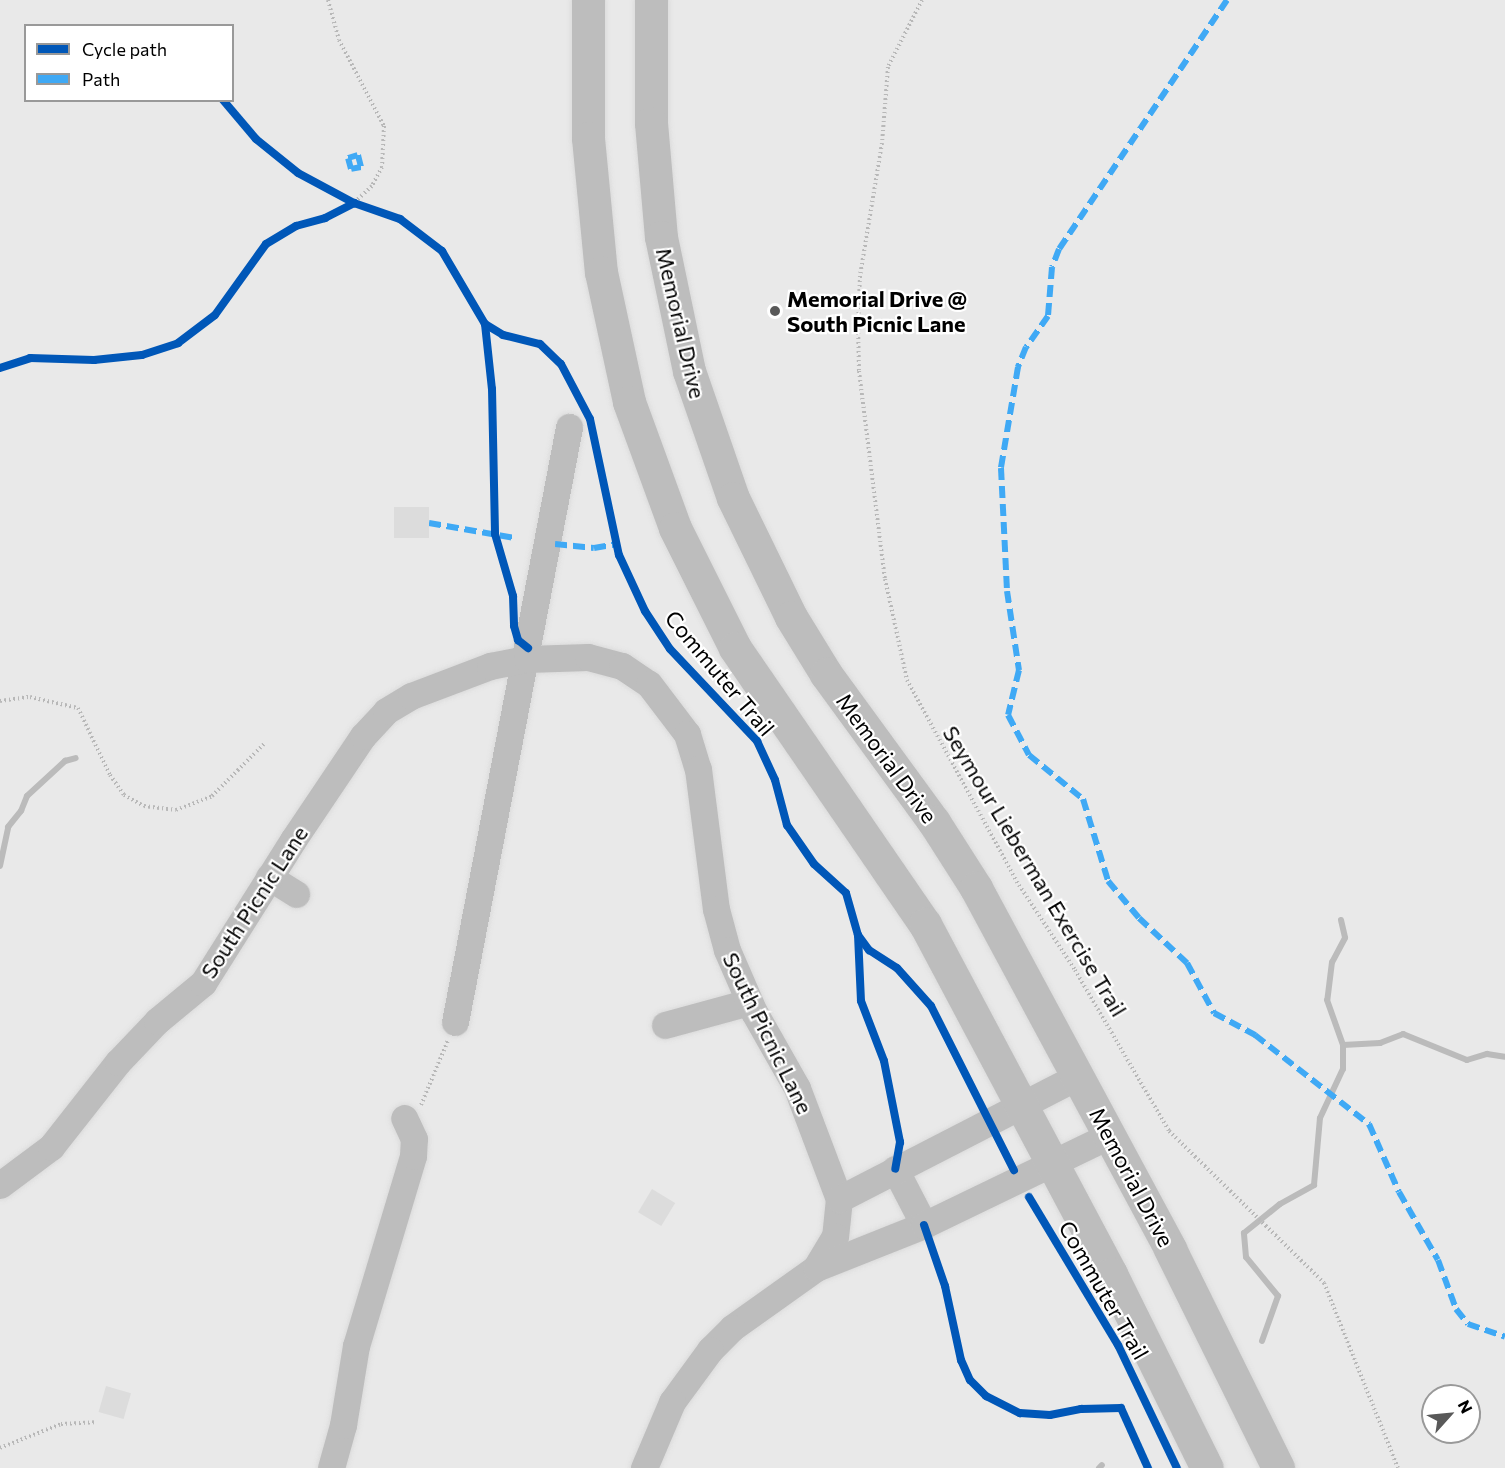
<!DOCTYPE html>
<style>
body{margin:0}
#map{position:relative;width:1505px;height:1468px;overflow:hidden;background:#fff;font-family:Commissioner,sans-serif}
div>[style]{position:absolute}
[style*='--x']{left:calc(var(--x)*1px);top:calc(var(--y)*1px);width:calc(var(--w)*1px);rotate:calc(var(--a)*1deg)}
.green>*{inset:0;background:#e9e9e9}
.stream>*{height:6px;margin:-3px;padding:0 3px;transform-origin:3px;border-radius:3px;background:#bbb}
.building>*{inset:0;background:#dcdcdc;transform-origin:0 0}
.path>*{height:4px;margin-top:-2px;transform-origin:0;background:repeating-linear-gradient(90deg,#b8b8b8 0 1.5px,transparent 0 4.5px)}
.roads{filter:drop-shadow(0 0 2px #dbdbdb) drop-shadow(0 0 2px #dbdbdb)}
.minor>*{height:27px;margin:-13.5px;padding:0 13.5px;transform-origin:13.5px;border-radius:13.5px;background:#bdbdbd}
.major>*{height:33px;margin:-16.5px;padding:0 16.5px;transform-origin:16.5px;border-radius:16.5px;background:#bdbdbd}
.quiet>*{height:6px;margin-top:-3px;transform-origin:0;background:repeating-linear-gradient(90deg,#3fa9f5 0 12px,transparent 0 18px)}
.cycleway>*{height:8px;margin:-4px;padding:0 4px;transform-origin:4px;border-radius:4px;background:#0057b8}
.dots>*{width:16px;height:16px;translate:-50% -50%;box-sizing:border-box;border:3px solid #fff;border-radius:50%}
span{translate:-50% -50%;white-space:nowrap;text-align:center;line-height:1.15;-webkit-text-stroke:4.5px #fff;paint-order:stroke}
.poi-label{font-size:22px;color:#000;font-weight:700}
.left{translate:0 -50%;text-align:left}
.street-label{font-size:22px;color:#000}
.legend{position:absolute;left:24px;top:24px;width:210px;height:78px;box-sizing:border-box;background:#fff;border:2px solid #999;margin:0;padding:8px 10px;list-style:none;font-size:18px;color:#000}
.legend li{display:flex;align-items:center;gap:12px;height:30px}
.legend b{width:30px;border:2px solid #999}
.north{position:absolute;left:1421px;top:1384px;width:60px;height:60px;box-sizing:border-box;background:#fff;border:2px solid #999;border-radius:50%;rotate:63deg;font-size:16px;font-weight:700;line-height:24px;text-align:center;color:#000}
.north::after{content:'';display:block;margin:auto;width:21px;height:27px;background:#595959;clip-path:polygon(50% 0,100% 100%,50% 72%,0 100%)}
</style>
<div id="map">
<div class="green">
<div style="clip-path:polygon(evenodd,0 0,1505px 0,1505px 1468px,0 1468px,0 0,26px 26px,232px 26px,232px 100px,26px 100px,26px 26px,0 0,1433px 1396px,1469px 1396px,1469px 1432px,1433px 1432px,1433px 1396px)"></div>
</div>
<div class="stream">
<div style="--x:0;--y:866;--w:40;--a:-78"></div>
<div style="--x:8;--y:827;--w:21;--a:-51"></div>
<div style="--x:21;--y:811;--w:16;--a:-68"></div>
<div style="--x:27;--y:796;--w:52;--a:-42.6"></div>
<div style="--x:65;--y:761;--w:11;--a:-15"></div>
<div style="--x:1341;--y:920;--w:18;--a:77"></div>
<div style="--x:1345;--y:938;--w:27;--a:118"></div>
<div style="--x:1332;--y:962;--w:38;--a:97"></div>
<div style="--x:1327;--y:1000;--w:48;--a:70.4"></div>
<div style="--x:1262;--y:1341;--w:48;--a:-70.4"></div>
<div style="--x:1278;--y:1296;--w:50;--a:-129.4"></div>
<div style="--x:1246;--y:1257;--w:24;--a:-95"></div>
<div style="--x:1244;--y:1233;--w:46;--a:-38.9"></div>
<div style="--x:1280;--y:1204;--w:39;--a:-29"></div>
<div style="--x:1314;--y:1185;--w:67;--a:-84.9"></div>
<div style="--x:1320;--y:1118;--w:54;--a:-64.9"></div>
<div style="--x:1343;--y:1069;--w:24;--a:-90"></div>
<div style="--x:1343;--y:1045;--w:37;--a:-3"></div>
<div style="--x:1380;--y:1043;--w:25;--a:-21"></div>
<div style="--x:1403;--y:1034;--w:69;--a:22.1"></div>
<div style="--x:1467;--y:1060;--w:21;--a:-17"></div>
<div style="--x:1487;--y:1054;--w:18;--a:9"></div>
<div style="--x:1099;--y:1468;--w:4;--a:-45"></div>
</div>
<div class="building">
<div style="left:394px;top:507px;width:35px;height:31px"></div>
<div style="left:652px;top:1189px;width:27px;height:27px;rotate:31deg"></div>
<div style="left:106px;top:1386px;width:26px;height:27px;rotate:16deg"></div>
</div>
<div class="path">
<div style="--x:328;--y:0;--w:41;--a:74.6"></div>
<div style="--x:339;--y:40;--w:97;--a:62.4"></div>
<div style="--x:384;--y:126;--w:41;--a:92.8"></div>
<div style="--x:382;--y:167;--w:21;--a:118"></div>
<div style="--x:372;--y:186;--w:25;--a:137"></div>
<div style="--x:922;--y:0;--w:75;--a:116.9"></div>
<div style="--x:888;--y:67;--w:76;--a:94.5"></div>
<div style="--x:882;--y:143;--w:135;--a:99.4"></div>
<div style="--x:860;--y:276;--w:48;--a:92.4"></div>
<div style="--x:858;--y:324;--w:47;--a:88.8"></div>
<div style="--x:859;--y:371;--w:210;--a:82.9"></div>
<div style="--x:885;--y:579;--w:103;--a:77.7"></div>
<div style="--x:907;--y:680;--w:234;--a:61.4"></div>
<div style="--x:1019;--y:885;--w:102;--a:56.6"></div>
<div style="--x:1075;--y:970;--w:186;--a:59.7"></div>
<div style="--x:1169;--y:1131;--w:217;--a:44.4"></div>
<div style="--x:1324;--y:1283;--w:199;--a:68.2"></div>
<div style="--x:0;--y:701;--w:30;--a:-8"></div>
<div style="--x:30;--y:697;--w:49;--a:12.9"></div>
<div style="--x:78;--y:708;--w:74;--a:64.5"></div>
<div style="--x:110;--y:775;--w:24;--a:55"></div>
<div style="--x:124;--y:795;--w:23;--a:29"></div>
<div style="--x:144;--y:806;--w:32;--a:7"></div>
<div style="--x:176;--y:810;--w:39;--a:-21"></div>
<div style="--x:212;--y:796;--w:74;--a:-45"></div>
<div style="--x:421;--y:1105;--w:70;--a:-67.4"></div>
<div style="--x:0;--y:1448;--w:66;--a:-21.5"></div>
<div style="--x:61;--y:1424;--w:34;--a:-3"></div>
</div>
<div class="roads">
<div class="minor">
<div style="--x:269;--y:877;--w:32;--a:32"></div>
<div style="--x:455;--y:1022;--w:606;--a:-79.15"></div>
<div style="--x:665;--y:1025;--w:87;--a:-15.3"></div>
<div style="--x:895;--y:1169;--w:63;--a:62.6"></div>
<div style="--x:0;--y:1185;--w:64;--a:-36.7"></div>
<div style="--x:51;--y:1147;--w:108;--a:-51.8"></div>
<div style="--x:118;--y:1062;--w:57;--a:-46.4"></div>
<div style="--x:157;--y:1021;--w:60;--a:-39.6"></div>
<div style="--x:203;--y:983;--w:169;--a:-57.8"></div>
<div style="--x:293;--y:840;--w:125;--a:-56.1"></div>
<div style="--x:363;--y:736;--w:34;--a:-47"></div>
<div style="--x:386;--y:711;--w:29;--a:-31"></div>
<div style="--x:411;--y:696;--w:85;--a:-20.8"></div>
<div style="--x:490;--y:666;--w:38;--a:-11"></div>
<div style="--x:527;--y:659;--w:61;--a:-1.9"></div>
<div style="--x:588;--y:657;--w:35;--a:15"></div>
<div style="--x:622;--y:666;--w:32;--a:34"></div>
<div style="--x:649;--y:684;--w:63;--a:52.8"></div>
<div style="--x:687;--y:734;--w:37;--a:73"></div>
<div style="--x:698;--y:769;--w:141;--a:82.7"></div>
<div style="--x:716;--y:909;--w:42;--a:75"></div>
<div style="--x:727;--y:950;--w:68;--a:66.5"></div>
<div style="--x:754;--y:1012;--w:87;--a:60.5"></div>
<div style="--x:797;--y:1088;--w:119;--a:69.3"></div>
<div style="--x:839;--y:1199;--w:37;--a:96"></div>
<div style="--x:835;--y:1236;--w:37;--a:121"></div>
<div style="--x:816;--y:1268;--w:103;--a:144.5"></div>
<div style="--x:732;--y:1328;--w:31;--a:135"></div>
<div style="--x:710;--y:1350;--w:64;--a:126.2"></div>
<div style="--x:672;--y:1402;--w:72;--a:113"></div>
<div style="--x:839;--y:1199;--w:269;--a:-27.2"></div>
<div style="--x:816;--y:1268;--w:116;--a:-21.7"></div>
<div style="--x:924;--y:1225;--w:207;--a:-25.8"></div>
<div style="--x:331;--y:1468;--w:45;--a:-74.4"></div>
<div style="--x:343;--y:1425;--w:80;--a:-80.7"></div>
<div style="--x:356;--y:1346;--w:198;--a:-73.3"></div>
<div style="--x:413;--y:1156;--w:17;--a:-87"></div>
<div style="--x:414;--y:1139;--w:23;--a:-115"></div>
</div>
<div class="major">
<div style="--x:588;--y:0;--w:138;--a:90"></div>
<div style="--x:588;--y:138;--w:135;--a:84.5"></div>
<div style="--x:601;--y:272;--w:133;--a:77.8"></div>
<div style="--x:629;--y:402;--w:134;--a:69.9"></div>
<div style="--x:675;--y:528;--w:134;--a:63.4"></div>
<div style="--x:735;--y:648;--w:335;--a:55.5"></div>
<div style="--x:925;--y:924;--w:396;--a:62"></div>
<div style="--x:1111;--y:1274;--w:216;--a:63.7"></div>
<div style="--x:651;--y:0;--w:123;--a:90"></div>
<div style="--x:651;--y:123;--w:114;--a:85"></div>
<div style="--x:661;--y:237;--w:137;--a:78.2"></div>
<div style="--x:689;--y:371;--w:134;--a:70.9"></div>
<div style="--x:733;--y:498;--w:132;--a:64"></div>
<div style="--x:791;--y:617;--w:67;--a:58.4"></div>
<div style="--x:826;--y:674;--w:183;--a:53.9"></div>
<div style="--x:934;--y:822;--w:78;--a:57.5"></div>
<div style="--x:976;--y:888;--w:410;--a:61.7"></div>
<div style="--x:1170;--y:1249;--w:244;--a:63.7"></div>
</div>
</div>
<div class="quiet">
<div style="--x:1227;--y:0;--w:300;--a:124"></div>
<div style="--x:1059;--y:249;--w:19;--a:111"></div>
<div style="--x:1052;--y:267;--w:49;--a:94.7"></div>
<div style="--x:1048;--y:316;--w:38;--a:125"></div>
<div style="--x:1026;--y:347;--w:22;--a:112"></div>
<div style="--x:1018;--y:367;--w:102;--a:99.6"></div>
<div style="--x:1001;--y:468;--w:123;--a:87.2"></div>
<div style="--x:1007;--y:591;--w:80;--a:81.4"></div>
<div style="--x:1019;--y:670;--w:46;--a:103.7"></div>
<div style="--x:1008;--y:715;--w:45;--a:62.3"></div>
<div style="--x:1029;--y:755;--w:70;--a:39.2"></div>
<div style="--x:1083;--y:799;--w:86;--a:73"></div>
<div style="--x:1108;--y:881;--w:48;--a:50"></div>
<div style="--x:1139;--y:918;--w:66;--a:43.2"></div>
<div style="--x:1187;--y:963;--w:57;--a:61.6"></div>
<div style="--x:1214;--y:1013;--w:47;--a:28.2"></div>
<div style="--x:1255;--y:1035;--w:145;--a:38"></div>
<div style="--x:1369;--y:1124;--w:74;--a:66.2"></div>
<div style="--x:1399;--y:1192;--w:78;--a:60.2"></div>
<div style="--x:1438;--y:1260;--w:52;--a:69.8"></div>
<div style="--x:1456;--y:1309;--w:19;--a:51"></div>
<div style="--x:1468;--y:1324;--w:39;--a:19"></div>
<div style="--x:358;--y:155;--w:12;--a:76"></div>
<div style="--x:361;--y:167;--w:10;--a:169"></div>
<div style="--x:351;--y:169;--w:11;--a:-105"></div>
<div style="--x:348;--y:158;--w:10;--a:-17"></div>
<div style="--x:429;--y:523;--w:87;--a:9.9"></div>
<div style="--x:555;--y:544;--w:39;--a:6"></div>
<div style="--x:594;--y:548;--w:22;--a:-10"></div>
</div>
<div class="cycleway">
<div style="--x:223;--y:100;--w:51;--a:49.8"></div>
<div style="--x:256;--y:139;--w:54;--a:39"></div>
<div style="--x:298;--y:173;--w:64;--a:28.2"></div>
<div style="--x:354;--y:203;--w:49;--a:19.2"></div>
<div style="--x:400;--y:219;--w:53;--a:37.3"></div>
<div style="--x:442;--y:251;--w:85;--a:59.5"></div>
<div style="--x:485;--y:324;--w:21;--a:31"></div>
<div style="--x:503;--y:335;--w:38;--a:14"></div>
<div style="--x:540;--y:344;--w:29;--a:44"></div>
<div style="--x:561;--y:364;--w:62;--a:62.2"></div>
<div style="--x:590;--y:419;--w:139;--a:78"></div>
<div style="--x:619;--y:555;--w:62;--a:65.1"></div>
<div style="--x:645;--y:611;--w:45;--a:56.7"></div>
<div style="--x:670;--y:649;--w:127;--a:46.6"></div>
<div style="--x:757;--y:741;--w:43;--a:65.2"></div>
<div style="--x:775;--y:780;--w:47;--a:75.1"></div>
<div style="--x:787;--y:825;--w:47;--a:55.3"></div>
<div style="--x:814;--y:864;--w:43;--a:42.2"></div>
<div style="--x:846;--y:893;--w:44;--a:74.1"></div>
<div style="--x:858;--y:935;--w:19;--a:54"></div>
<div style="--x:869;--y:950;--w:33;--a:33"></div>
<div style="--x:897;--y:968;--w:51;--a:48.2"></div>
<div style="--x:931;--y:1006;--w:184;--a:63.2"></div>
<div style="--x:485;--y:324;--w:65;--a:83.9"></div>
<div style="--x:492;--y:389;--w:145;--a:88.8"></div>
<div style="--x:495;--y:534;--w:65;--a:73.8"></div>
<div style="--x:513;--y:596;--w:30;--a:88"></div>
<div style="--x:514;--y:626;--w:15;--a:74"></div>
<div style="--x:518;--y:640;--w:13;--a:39"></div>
<div style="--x:0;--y:368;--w:32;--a:-18"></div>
<div style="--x:30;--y:358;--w:64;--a:1.8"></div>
<div style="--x:94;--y:360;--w:48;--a:-5.9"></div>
<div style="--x:142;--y:355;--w:38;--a:-18"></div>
<div style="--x:178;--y:343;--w:46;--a:-37.1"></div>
<div style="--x:215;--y:315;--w:87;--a:-54.3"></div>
<div style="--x:266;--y:244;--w:35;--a:-31"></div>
<div style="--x:296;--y:226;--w:30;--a:-15"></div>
<div style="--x:325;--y:218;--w:33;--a:-27"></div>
<div style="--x:858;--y:935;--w:66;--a:87.4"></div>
<div style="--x:861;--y:1001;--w:64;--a:69"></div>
<div style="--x:884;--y:1061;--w:83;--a:78.8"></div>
<div style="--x:900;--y:1142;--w:27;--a:100"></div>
<div style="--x:1029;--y:1197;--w:173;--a:59"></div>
<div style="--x:1118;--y:1345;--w:136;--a:64.4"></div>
<div style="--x:924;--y:1225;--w:65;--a:71"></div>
<div style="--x:945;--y:1286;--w:76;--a:77.8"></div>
<div style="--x:961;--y:1360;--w:22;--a:66"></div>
<div style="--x:970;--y:1380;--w:23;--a:45"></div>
<div style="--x:986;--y:1396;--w:38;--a:27"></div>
<div style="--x:1020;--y:1413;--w:30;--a:4"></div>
<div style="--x:1050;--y:1415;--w:32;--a:-11"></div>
<div style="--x:1081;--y:1409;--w:40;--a:-1.4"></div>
<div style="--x:1121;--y:1408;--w:66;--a:65.8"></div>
</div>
<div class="dots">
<div style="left:775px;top:311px;background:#595959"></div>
</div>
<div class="poi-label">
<span class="left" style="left:787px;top:311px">Memorial Drive @<br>South Picnic Lane</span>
</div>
<div class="street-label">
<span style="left:681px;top:323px;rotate:77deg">Memorial Drive</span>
<span style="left:720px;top:673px;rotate:50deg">Commuter Trail</span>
<span style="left:887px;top:758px;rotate:54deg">Memorial Drive</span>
<span style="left:1035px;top:871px;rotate:59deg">Seymour Lieberman Exercise Trail</span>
<span style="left:254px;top:902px;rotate:-57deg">South Picnic Lane</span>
<span style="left:768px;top:1033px;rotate:64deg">South Picnic Lane</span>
<span style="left:1132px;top:1177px;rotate:62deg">Memorial Drive</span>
<span style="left:1104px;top:1290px;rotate:60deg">Commuter Trail</span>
</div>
<ul class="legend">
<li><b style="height:8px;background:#0057b8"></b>Cycle path</li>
<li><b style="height:8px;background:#3fa9f5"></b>Path</li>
</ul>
<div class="north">N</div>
</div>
